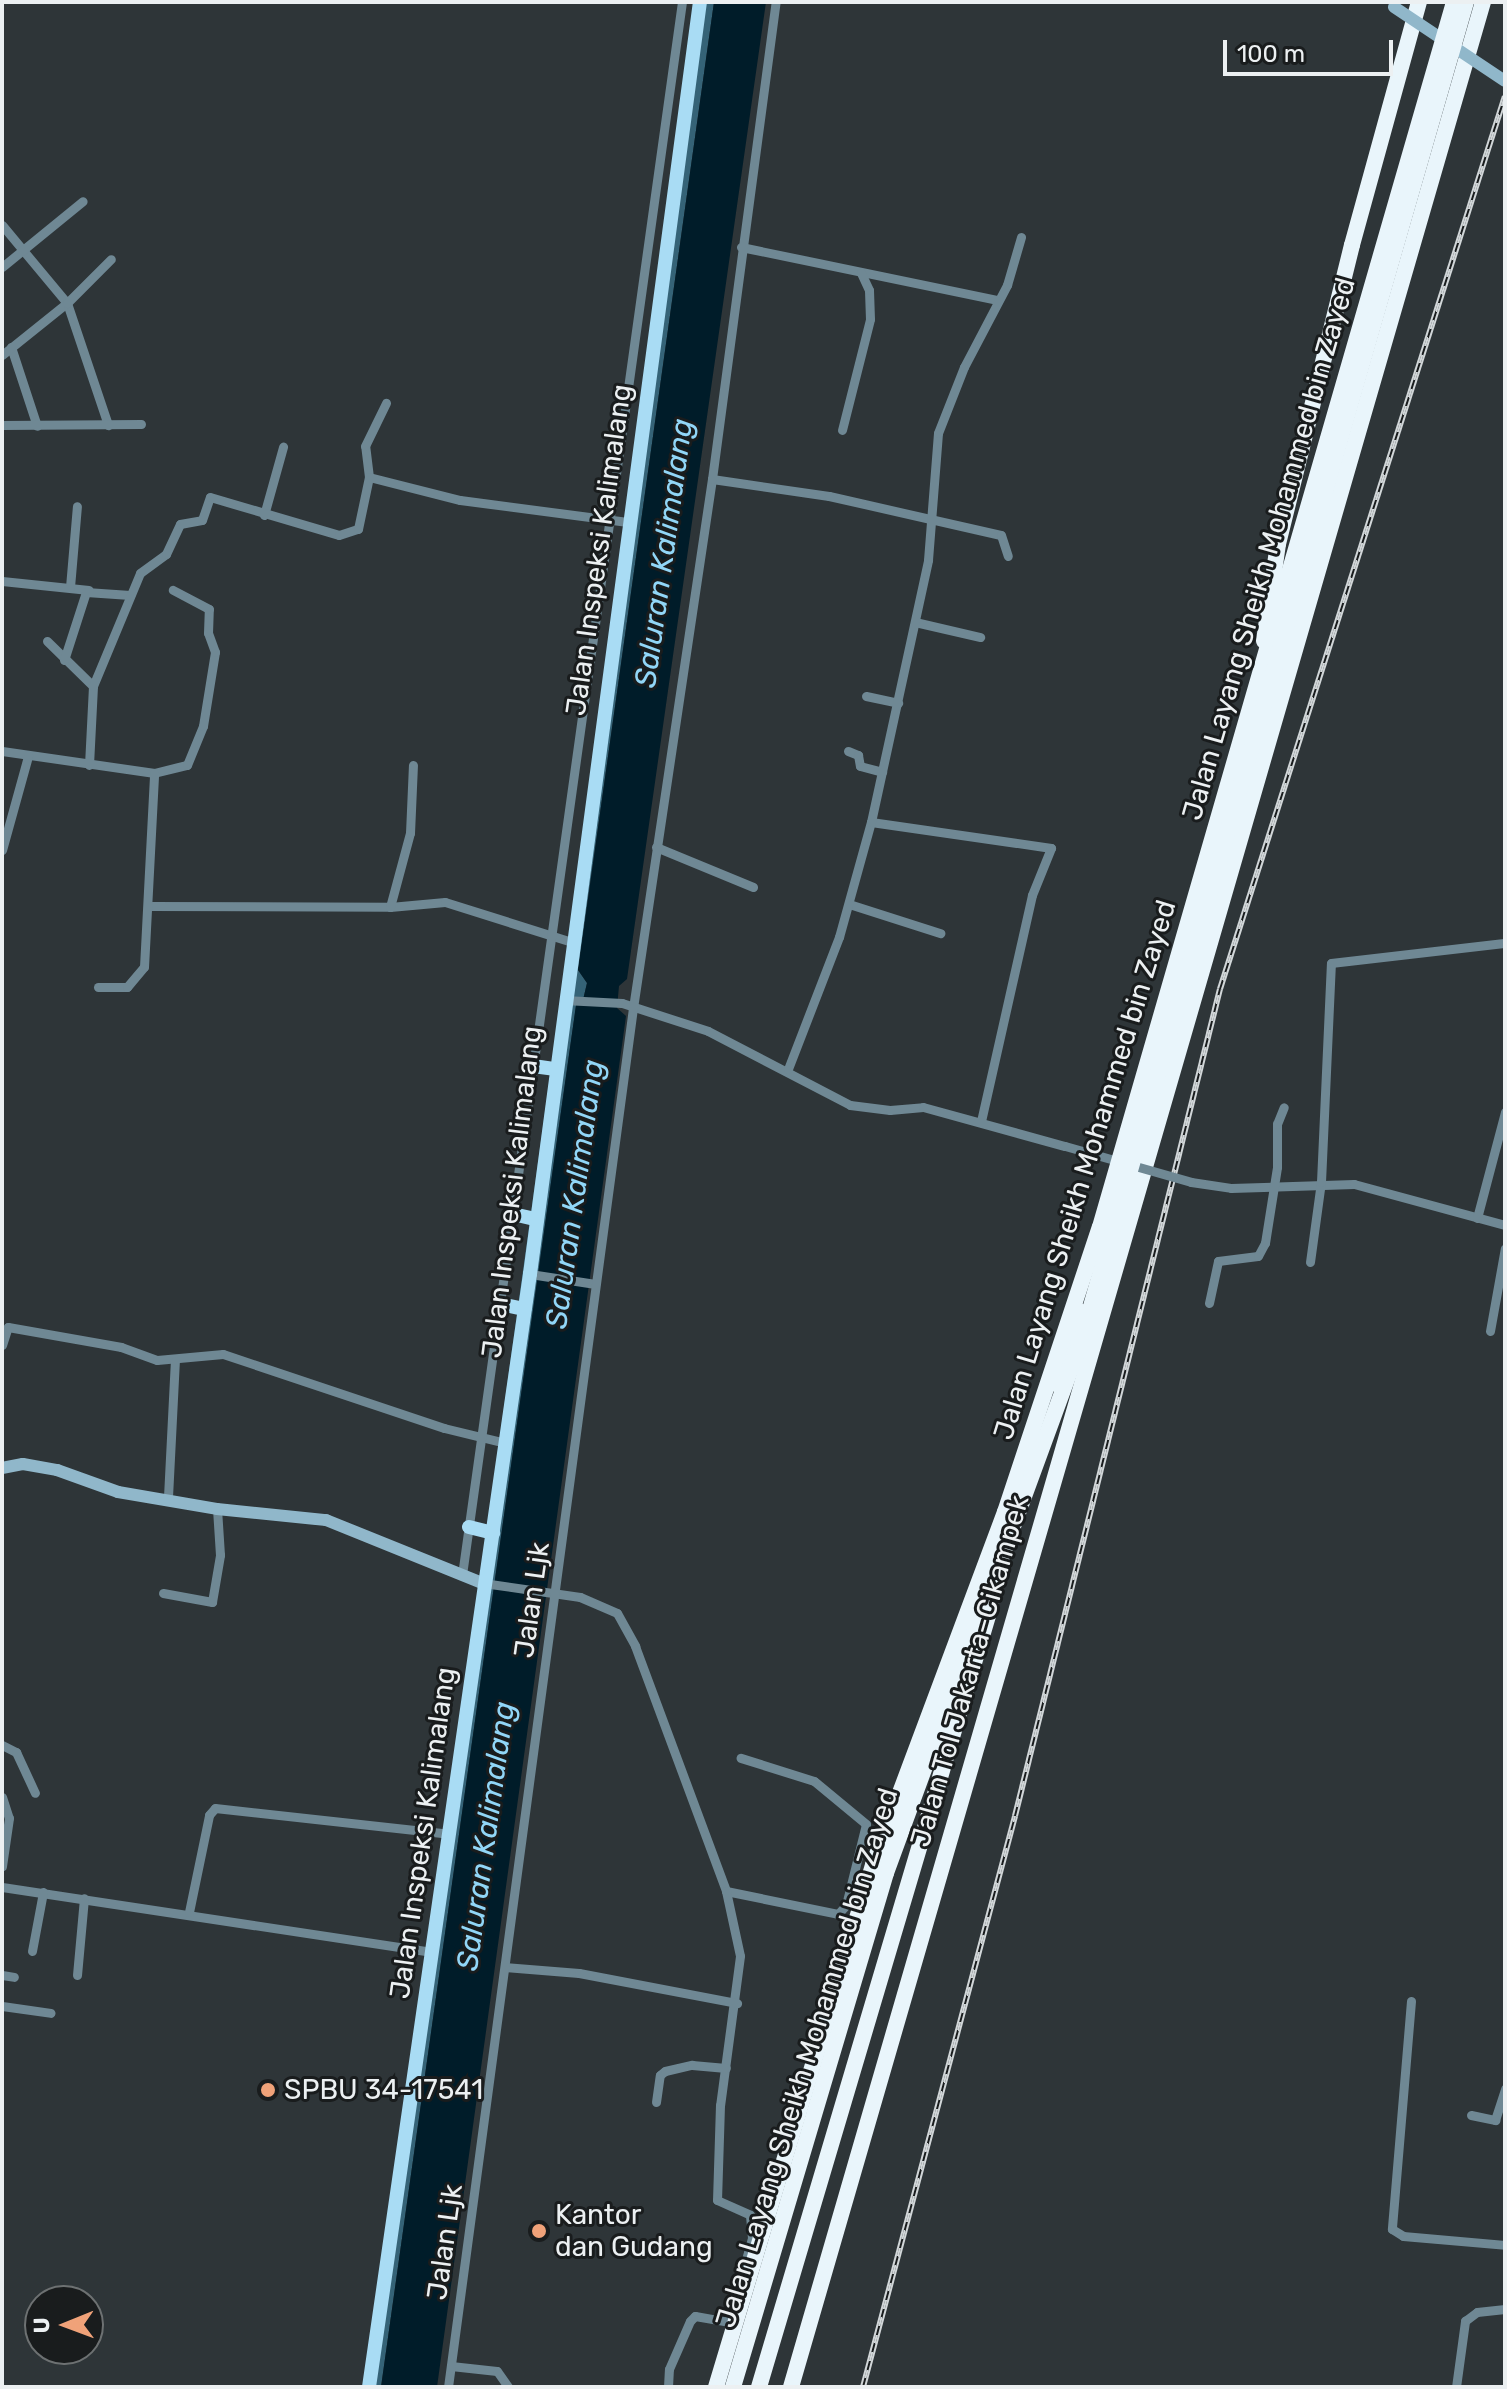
<!DOCTYPE html>
<meta charset="utf-8">
<style>
body{margin:0}
#map{position:relative;width:1507px;height:2389px;overflow:hidden;background:#2e3538;font-family:Rubik,sans-serif}
div>[style]{position:absolute}
[style*='--x']{left:calc(var(--x)*1px);top:calc(var(--y)*1px);width:calc(var(--w)*1px);rotate:calc(var(--a)*1deg)}
.green>*{inset:0;background:#356377}
.water>*{inset:0;background:#001c29}
.street>*{height:9px;margin:-4.5px;padding:0 4.5px;transform-origin:4.5px;border-radius:4.5px;background:#6f8894}
.secondary>*{height:12px;margin:-6px;padding:0 6px;transform-origin:6px;border-radius:6px;background:#90b7ca}
.primary>*{height:14px;margin:-7px;padding:0 7px;transform-origin:7px;border-radius:7px;background:#a9dcf4}
.highway>*{height:16px;margin:-8px;padding:0 8px;transform-origin:8px;border-radius:8px;background:#e9f5fb}
.rail>*{height:6px;margin-top:-3px;transform-origin:0;background:repeating-linear-gradient(90deg,#191c1d 0 9px,#d2d7d9 0 18px);box-sizing:border-box;border-block:2px solid #d2d7d9}
.street-bridge>*{height:9px;margin:-4.5px;padding:0 4.5px;transform-origin:4.5px;border-radius:4.5px;background:#6f8894}
.secondary-bridge>*{height:12px;margin:-6px;padding:0 6px;transform-origin:6px;border-radius:6px;background:#90b7ca}
.highway-bridge>*{height:16px;margin:-8px;padding:0 8px;transform-origin:8px;border-radius:8px;background:#e9f5fb}
.dots>*{width:22px;height:22px;translate:-50% -50%;box-sizing:border-box;border:4px solid #191c1d;border-radius:50%}
span{translate:-50% -50%;white-space:nowrap;text-align:center;line-height:1.15;-webkit-text-stroke:6px #191c1d;paint-order:stroke}
.street-label{font-size:28px;color:#ecf0f2}
.poi-label{font-size:28px;color:#ecf0f2}
.left{translate:0 -50%;text-align:left}
.water-label{font-size:30px;color:#91d6f7;font-style:italic}
.frame{position:absolute;inset:0;border:4px solid #ecf0f2;pointer-events:none}
.north{position:absolute;left:24px;top:2285px;width:80px;height:80px;box-sizing:border-box;background:#191c1d;border:2px solid #6d7172;border-radius:50%;rotate:269deg;font-size:22px;font-weight:700;line-height:32px;text-align:center;color:#ecf0f2}
.north::after{content:'';display:block;margin:auto;width:28px;height:36px;background:#f0a279;clip-path:polygon(50% 0,100% 100%,50% 72%,0 100%)}
.scale{position:absolute;left:1223px;top:40px;width:170px;height:36px;box-sizing:border-box;border:4px solid #ecf0f2;border-top:0;padding-left:10px;font-size:24px;line-height:28px;white-space:nowrap;color:#ecf0f2;-webkit-text-stroke:6px #191c1d;paint-order:stroke}
</style>
<div id="map">
<div class="green">
<div style="clip-path:polygon(699px 2px,714px 2px,578px 970px,587px 983px,583px 1000px,576px 1006px,381px 2387px,368px 2387px)"></div>
</div>
<div class="water">
<div style="clip-path:polygon(714px 2px,766px 2px,627px 979px,619px 986px,617px 1008px,626px 1016px,437px 2387px,381px 2387px,576px 1005px,583px 1000px,587px 983px,578px 970px)"></div>
</div>
<div class="street">
<div style="--x:2;--y:225;--w:102;--a:50.2"></div>
<div style="--x:67;--y:303;--w:129;--a:71.4"></div>
<div style="--x:741;--y:247;--w:261;--a:11.7"></div>
<div style="--x:2;--y:267;--w:104;--a:-39.2"></div>
<div style="--x:11;--y:347;--w:83;--a:71.8"></div>
<div style="--x:2;--y:355;--w:83;--a:-38.7"></div>
<div style="--x:67;--y:303;--w:62;--a:-45"></div>
<div style="--x:2;--y:425;--w:139;--a:-0.4"></div>
<div style="--x:842;--y:430;--w:114;--a:-75.8"></div>
<div style="--x:870;--y:319;--w:29;--a:-92"></div>
<div style="--x:869;--y:290;--w:19;--a:-115"></div>
<div style="--x:369;--y:477;--w:31;--a:-97"></div>
<div style="--x:365;--y:446;--w:48;--a:-64"></div>
<div style="--x:712;--y:479;--w:118;--a:8.3"></div>
<div style="--x:829;--y:496;--w:176;--a:12.8"></div>
<div style="--x:1001;--y:535;--w:22;--a:72"></div>
<div style="--x:264;--y:515;--w:71;--a:-74.4"></div>
<div style="--x:2;--y:581;--w:87;--a:5.9"></div>
<div style="--x:70;--y:587;--w:81;--a:-85.1"></div>
<div style="--x:915;--y:622;--w:67;--a:13"></div>
<div style="--x:47;--y:641;--w:64;--a:44.4"></div>
<div style="--x:93;--y:686;--w:79;--a:92.9"></div>
<div style="--x:64;--y:660;--w:71;--a:-72.1"></div>
<div style="--x:86;--y:592;--w:44;--a:3.9"></div>
<div style="--x:93;--y:686;--w:122;--a:-67.4"></div>
<div style="--x:140;--y:573;--w:32;--a:-36"></div>
<div style="--x:166;--y:554;--w:33;--a:-65"></div>
<div style="--x:180;--y:524;--w:22;--a:-10"></div>
<div style="--x:202;--y:520;--w:24;--a:-71"></div>
<div style="--x:210;--y:497;--w:134;--a:16.4"></div>
<div style="--x:339;--y:535;--w:20;--a:-18"></div>
<div style="--x:358;--y:529;--w:53;--a:-78.1"></div>
<div style="--x:369;--y:477;--w:94;--a:14.2"></div>
<div style="--x:460;--y:500;--w:169;--a:7.5"></div>
<div style="--x:866;--y:696;--w:33;--a:12"></div>
<div style="--x:2;--y:751;--w:154;--a:8.2"></div>
<div style="--x:154;--y:773;--w:34;--a:-14"></div>
<div style="--x:187;--y:765;--w:42;--a:-67.7"></div>
<div style="--x:203;--y:726;--w:75;--a:-80.8"></div>
<div style="--x:215;--y:652;--w:20;--a:-110"></div>
<div style="--x:208;--y:633;--w:24;--a:-88"></div>
<div style="--x:209;--y:609;--w:41;--a:-152.2"></div>
<div style="--x:848;--y:751;--w:11;--a:22"></div>
<div style="--x:858;--y:755;--w:11;--a:80"></div>
<div style="--x:860;--y:766;--w:23;--a:15"></div>
<div style="--x:871;--y:822;--w:182;--a:8.2"></div>
<div style="--x:1051;--y:848;--w:51;--a:112"></div>
<div style="--x:1032;--y:895;--w:233;--a:102.7"></div>
<div style="--x:656;--y:847;--w:105;--a:22.4"></div>
<div style="--x:2;--y:850;--w:98;--a:-74.5"></div>
<div style="--x:849;--y:904;--w:96;--a:17.7"></div>
<div style="--x:150;--y:906;--w:240;--a:0.2"></div>
<div style="--x:390;--y:907;--w:55;--a:-5.2"></div>
<div style="--x:445;--y:902;--w:133;--a:17.5"></div>
<div style="--x:390;--y:907;--w:77;--a:-74.9"></div>
<div style="--x:410;--y:833;--w:68;--a:-87.5"></div>
<div style="--x:98;--y:987;--w:29;--a:0"></div>
<div style="--x:127;--y:987;--w:26;--a:-50"></div>
<div style="--x:144;--y:967;--w:194;--a:-87"></div>
<div style="--x:564;--y:1000;--w:58;--a:3"></div>
<div style="--x:622;--y:1003;--w:90;--a:18"></div>
<div style="--x:708;--y:1031;--w:160;--a:27.5"></div>
<div style="--x:850;--y:1105;--w:40;--a:7.1"></div>
<div style="--x:890;--y:1110;--w:33;--a:-5"></div>
<div style="--x:923;--y:1107;--w:147;--a:15.4"></div>
<div style="--x:788;--y:1069;--w:142;--a:-68.9"></div>
<div style="--x:839;--y:937;--w:119;--a:-74.5"></div>
<div style="--x:871;--y:822;--w:268;--a:-77.7"></div>
<div style="--x:928;--y:560;--w:127;--a:-85.5"></div>
<div style="--x:938;--y:433;--w:71;--a:-68.5"></div>
<div style="--x:964;--y:367;--w:93;--a:-62.3"></div>
<div style="--x:1007;--y:285;--w:50;--a:-73.7"></div>
<div style="--x:1191;--y:1182;--w:40;--a:8.5"></div>
<div style="--x:1231;--y:1188;--w:123;--a:-1.9"></div>
<div style="--x:1354;--y:1184;--w:156;--a:15.2"></div>
<div style="--x:1477;--y:1218;--w:110;--a:-75.2"></div>
<div style="--x:1310;--y:1262;--w:81;--a:-82.2"></div>
<div style="--x:1321;--y:1182;--w:219;--a:-87.4"></div>
<div style="--x:1331;--y:963;--w:174;--a:-6.6"></div>
<div style="--x:530;--y:1274;--w:66;--a:8.7"></div>
<div style="--x:1209;--y:1303;--w:43;--a:-77.9"></div>
<div style="--x:1218;--y:1261;--w:40;--a:-7.1"></div>
<div style="--x:1258;--y:1256;--w:15;--a:-62"></div>
<div style="--x:1265;--y:1243;--w:77;--a:-81"></div>
<div style="--x:1277;--y:1167;--w:43;--a:-90"></div>
<div style="--x:1277;--y:1124;--w:18;--a:-68"></div>
<div style="--x:1490;--y:1331;--w:84;--a:-79.8"></div>
<div style="--x:2;--y:1345;--w:19;--a:-72"></div>
<div style="--x:8;--y:1327;--w:115;--a:10"></div>
<div style="--x:121;--y:1347;--w:38;--a:20"></div>
<div style="--x:157;--y:1360;--w:66;--a:-5.2"></div>
<div style="--x:223;--y:1354;--w:233;--a:18.5"></div>
<div style="--x:444;--y:1428;--w:64;--a:13.6"></div>
<div style="--x:168;--y:1497;--w:136;--a:-87.1"></div>
<div style="--x:462;--y:1575;--w:1588;--a:-82.04"></div>
<div style="--x:483;--y:1583;--w:98;--a:8.2"></div>
<div style="--x:580;--y:1597;--w:40;--a:23.4"></div>
<div style="--x:617;--y:1613;--w:38;--a:61"></div>
<div style="--x:635;--y:1646;--w:261;--a:69.6"></div>
<div style="--x:726;--y:1891;--w:114;--a:11.6"></div>
<div style="--x:838;--y:1914;--w:12;--a:-48"></div>
<div style="--x:846;--y:1905;--w:83;--a:-76.1"></div>
<div style="--x:866;--y:1824;--w:67;--a:-140.4"></div>
<div style="--x:814;--y:1781;--w:77;--a:-162.5"></div>
<div style="--x:163;--y:1593;--w:50;--a:10.4"></div>
<div style="--x:212;--y:1602;--w:48;--a:-80.3"></div>
<div style="--x:220;--y:1555;--w:46;--a:-93.7"></div>
<div style="--x:2;--y:1745;--w:16;--a:27"></div>
<div style="--x:16;--y:1752;--w:45;--a:65.1"></div>
<div style="--x:2;--y:1797;--w:22;--a:72"></div>
<div style="--x:9;--y:1818;--w:49;--a:98.3"></div>
<div style="--x:2;--y:1887;--w:435;--a:8.6"></div>
<div style="--x:726;--y:1891;--w:66;--a:77.8"></div>
<div style="--x:740;--y:1956;--w:150;--a:97.6"></div>
<div style="--x:720;--y:2105;--w:95;--a:91.8"></div>
<div style="--x:717;--y:2200;--w:36;--a:24"></div>
<div style="--x:750;--y:2215;--w:23;--a:85"></div>
<div style="--x:752;--y:2238;--w:52;--a:105.6"></div>
<div style="--x:189;--y:1912;--w:99;--a:-78.3"></div>
<div style="--x:209;--y:1815;--w:9;--a:-49"></div>
<div style="--x:215;--y:1808;--w:235;--a:6.3"></div>
<div style="--x:32;--y:1951;--w:60;--a:-79.4"></div>
<div style="--x:505;--y:1967;--w:74;--a:4.6"></div>
<div style="--x:579;--y:1973;--w:161;--a:10.8"></div>
<div style="--x:2;--y:1975;--w:12;--a:9"></div>
<div style="--x:77;--y:1975;--w:77;--a:-84.8"></div>
<div style="--x:1411;--y:2001;--w:229;--a:94.8"></div>
<div style="--x:1392;--y:2229;--w:13;--a:32"></div>
<div style="--x:1403;--y:2236;--w:102;--a:5"></div>
<div style="--x:2;--y:2006;--w:49;--a:8.1"></div>
<div style="--x:656;--y:2102;--w:27;--a:-82"></div>
<div style="--x:660;--y:2075;--w:6;--a:-39"></div>
<div style="--x:665;--y:2071;--w:28;--a:-13"></div>
<div style="--x:692;--y:2065;--w:34;--a:5"></div>
<div style="--x:1471;--y:2115;--w:25;--a:12"></div>
<div style="--x:1495;--y:2120;--w:33;--a:-72"></div>
<div style="--x:451;--y:2366;--w:46;--a:6.2"></div>
<div style="--x:497;--y:2371;--w:19;--a:55"></div>
<div style="--x:448;--y:2387;--w:1391;--a:-82.36"></div>
<div style="--x:633;--y:1008;--w:535;--a:-81.51"></div>
<div style="--x:712;--y:479;--w:481;--a:-82.4"></div>
<div style="--x:668;--y:2387;--w:18;--a:-87"></div>
<div style="--x:669;--y:2369;--w:52;--a:-66.4"></div>
<div style="--x:690;--y:2321;--w:7;--a:-45"></div>
<div style="--x:695;--y:2316;--w:34;--a:10"></div>
<div style="--x:728;--y:2322;--w:8;--a:-76"></div>
<div style="--x:1456;--y:2387;--w:67;--a:-82.2"></div>
<div style="--x:1465;--y:2321;--w:15;--a:-37"></div>
<div style="--x:1477;--y:2312;--w:28;--a:-6"></div>
</div>
<div class="secondary">
<div style="--x:2;--y:1468;--w:21;--a:-11"></div>
<div style="--x:23;--y:1464;--w:35;--a:10"></div>
<div style="--x:57;--y:1470;--w:65;--a:19.8"></div>
<div style="--x:118;--y:1492;--w:100;--a:9.7"></div>
<div style="--x:217;--y:1509;--w:110;--a:5.8"></div>
<div style="--x:326;--y:1520;--w:168;--a:22"></div>
</div>
<div class="primary">
<div style="--x:533;--y:1066;--w:21;--a:8"></div>
<div style="--x:513;--y:1214;--w:23;--a:13"></div>
<div style="--x:500;--y:1304;--w:25;--a:12"></div>
<div style="--x:469;--y:1527;--w:25;--a:14"></div>
<div style="--x:369;--y:2387;--w:1125;--a:-81.77"></div>
<div style="--x:530;--y:1274;--w:1283;--a:-82.39"></div>
</div>
<div class="highway">
<div style="--x:1264;--y:641;--w:98;--a:-81.8"></div>
<div style="--x:1278;--y:544;--w:308;--a:-76.1"></div>
<div style="--x:1352;--y:245;--w:252;--a:-74.6"></div>
<div style="--x:1058;--y:1385;--w:77;--a:-73.4"></div>
<div style="--x:759;--y:2387;--w:815;--a:-73.46"></div>
<div style="--x:791;--y:2387;--w:2483;--a:-73.82"></div>
</div>
<div class="rail">
<div style="--x:863;--y:2387;--w:591;--a:-75.09"></div>
<div style="--x:1015;--y:1816;--w:852;--a:-76.08"></div>
<div style="--x:1220;--y:989;--w:937;--a:-72.3"></div>
</div>
<div class="street-bridge">
<div style="--x:1065;--y:1146;--w:131;--a:15.9"></div>
</div>
<div class="secondary-bridge">
<div style="--x:1394;--y:7;--w:133;--a:33.7"></div>
</div>
<div class="highway-bridge">
<div style="--x:716;--y:2387;--w:545;--a:-73.26"></div>
<div style="--x:873;--y:1865;--w:377;--a:-69.5"></div>
<div style="--x:1005;--y:1512;--w:300;--a:-71.6"></div>
<div style="--x:1100;--y:1227;--w:1275;--a:-73.88"></div>
<div style="--x:733;--y:2387;--w:536;--a:-73.42"></div>
<div style="--x:886;--y:1873;--w:567;--a:-69.87"></div>
<div style="--x:1081;--y:1341;--w:1393;--a:-73.96"></div>
</div>
<div class="dots">
<div style="left:268px;top:2090px;background:#f0a279"></div>
<div style="left:539px;top:2231px;background:#f0a279"></div>
</div>
<div class="street-label">
<span style="left:1269px;top:549px;rotate:-74deg">Jalan Layang Sheikh Mohammed bin Zayed</span>
<span style="left:599px;top:550px;rotate:-82deg">Jalan Inspeksi Kalimalang</span>
<span style="left:1085px;top:1170px;rotate:-73deg">Jalan Layang Sheikh Mohammed bin Zayed</span>
<span style="left:512px;top:1192px;rotate:-83deg">Jalan Inspeksi Kalimalang</span>
<span style="left:532px;top:1600px;rotate:-82deg">Jalan Ljk</span>
<span style="left:970px;top:1671px;rotate:-74deg">Jalan Tol Jakarta–Cikampek</span>
<span style="left:423px;top:1833px;rotate:-82deg">Jalan Inspeksi Kalimalang</span>
<span style="left:807px;top:2058px;rotate:-73deg">Jalan Layang Sheikh Mohammed bin Zayed</span>
<span style="left:445px;top:2242px;rotate:-82deg">Jalan Ljk</span>
</div>
<div class="poi-label">
<span class="left" style="left:284px;top:2090px">SPBU 34-17541</span>
<span class="left" style="left:555px;top:2231px">Kantor<br>dan Gudang</span>
</div>
<div class="water-label">
<span style="left:664px;top:553px;rotate:-82deg">Saluran Kalimalang</span>
<span style="left:575px;top:1194px;rotate:-82deg">Saluran Kalimalang</span>
<span style="left:486px;top:1836px;rotate:-82deg">Saluran Kalimalang</span>
</div>
<div class="frame"></div>
<div class="north">U</div>
<div class="scale">100 m</div>
</div>
